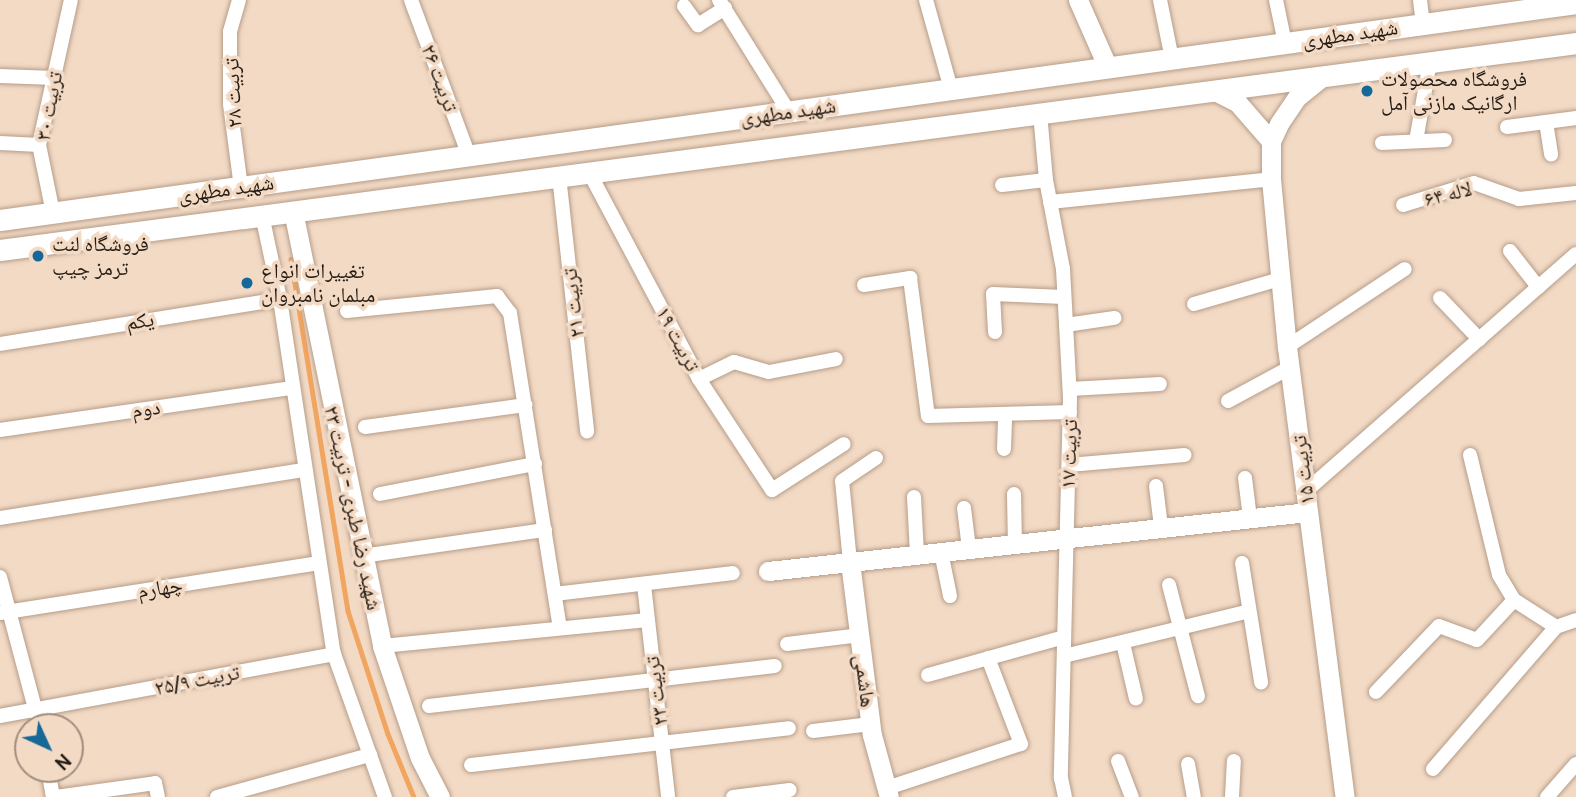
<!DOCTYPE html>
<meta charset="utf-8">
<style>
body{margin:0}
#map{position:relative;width:1576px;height:797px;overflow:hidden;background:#f3dac5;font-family:Cabin,"Noto Naskh Arabic",sans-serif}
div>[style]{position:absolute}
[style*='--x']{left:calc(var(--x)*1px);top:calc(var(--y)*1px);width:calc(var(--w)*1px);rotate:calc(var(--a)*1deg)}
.stream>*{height:4.5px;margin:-2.25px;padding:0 2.25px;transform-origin:2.25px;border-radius:2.25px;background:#f0a561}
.roads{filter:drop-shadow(0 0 2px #b59d89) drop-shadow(0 0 2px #b59d89)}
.street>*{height:14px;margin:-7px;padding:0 7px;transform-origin:7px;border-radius:7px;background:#fff}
.secondary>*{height:19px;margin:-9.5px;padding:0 9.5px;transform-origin:9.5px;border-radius:9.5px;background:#fff}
.primary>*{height:21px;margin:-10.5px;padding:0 10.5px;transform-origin:10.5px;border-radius:10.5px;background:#fff}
.dots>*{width:19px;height:19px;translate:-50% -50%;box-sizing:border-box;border:4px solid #f3dac5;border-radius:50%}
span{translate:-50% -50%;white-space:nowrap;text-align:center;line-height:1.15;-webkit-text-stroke:7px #f3dac5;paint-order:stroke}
.street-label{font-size:21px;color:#251c14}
.poi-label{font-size:21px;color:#251c14}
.left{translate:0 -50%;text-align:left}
.north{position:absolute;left:14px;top:713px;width:70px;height:70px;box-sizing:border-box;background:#f3dac5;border:2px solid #a18e7e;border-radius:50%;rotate:135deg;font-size:19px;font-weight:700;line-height:28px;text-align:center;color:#251c14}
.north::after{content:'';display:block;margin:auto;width:24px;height:32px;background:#166899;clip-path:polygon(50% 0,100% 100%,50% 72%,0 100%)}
</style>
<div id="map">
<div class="stream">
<div style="--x:291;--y:259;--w:357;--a:80.8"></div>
<div style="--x:348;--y:611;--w:129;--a:72"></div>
<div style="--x:388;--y:734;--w:68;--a:67.6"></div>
</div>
<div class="roads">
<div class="street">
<div style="--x:239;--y:0;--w:33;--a:106"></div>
<div style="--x:230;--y:32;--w:72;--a:90"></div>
<div style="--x:230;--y:104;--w:84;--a:82.5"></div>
<div style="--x:411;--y:0;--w:166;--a:69.6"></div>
<div style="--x:719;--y:0;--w:132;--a:58"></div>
<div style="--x:926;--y:0;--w:92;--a:74.3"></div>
<div style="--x:1160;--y:0;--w:60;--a:78.5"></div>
<div style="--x:1276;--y:0;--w:44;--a:78.2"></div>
<div style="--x:1420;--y:0;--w:24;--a:83"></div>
<div style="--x:684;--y:6;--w:24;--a:54"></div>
<div style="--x:698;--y:25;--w:32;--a:-32"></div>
<div style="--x:0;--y:76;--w:54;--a:2.1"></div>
<div style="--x:1040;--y:113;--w:67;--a:84.9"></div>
<div style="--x:1046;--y:180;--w:91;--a:79.2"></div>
<div style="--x:1063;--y:269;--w:130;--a:86.9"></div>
<div style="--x:1070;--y:399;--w:379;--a:91.4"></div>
<div style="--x:1061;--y:778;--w:19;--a:78"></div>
<div style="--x:1546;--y:122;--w:33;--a:81"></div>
<div style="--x:1507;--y:127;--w:70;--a:-7.4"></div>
<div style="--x:1416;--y:141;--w:80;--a:-80"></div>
<div style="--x:0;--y:143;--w:39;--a:3"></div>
<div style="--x:1382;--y:143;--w:63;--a:-2.7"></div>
<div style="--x:589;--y:172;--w:234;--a:62"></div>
<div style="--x:699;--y:379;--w:39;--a:-26"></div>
<div style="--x:734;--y:362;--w:36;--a:16"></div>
<div style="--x:769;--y:372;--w:68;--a:-11"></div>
<div style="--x:559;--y:176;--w:257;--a:83.7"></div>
<div style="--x:1002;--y:185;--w:44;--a:-6.5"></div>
<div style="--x:1050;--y:202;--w:222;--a:-5.9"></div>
<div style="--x:1403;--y:205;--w:74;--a:-17.2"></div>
<div style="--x:1474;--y:183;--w:48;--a:19.6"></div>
<div style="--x:1519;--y:199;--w:57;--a:-6"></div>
<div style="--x:53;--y:213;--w:69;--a:-101.6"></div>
<div style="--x:39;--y:145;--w:148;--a:-77.6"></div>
<div style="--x:262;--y:215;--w:86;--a:77.9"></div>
<div style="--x:280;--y:299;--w:359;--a:81.4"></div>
<div style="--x:334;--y:654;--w:152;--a:70.4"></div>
<div style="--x:1510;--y:251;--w:46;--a:52.1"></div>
<div style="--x:864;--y:285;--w:47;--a:-8.7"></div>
<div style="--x:910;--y:278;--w:139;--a:82.6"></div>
<div style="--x:928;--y:416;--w:142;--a:-1.6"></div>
<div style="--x:1440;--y:298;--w:57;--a:46.4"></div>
<div style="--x:1194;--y:304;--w:90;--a:-16.2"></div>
<div style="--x:347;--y:311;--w:151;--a:-5.7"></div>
<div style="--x:497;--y:296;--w:21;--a:53"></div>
<div style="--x:510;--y:313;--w:319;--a:81"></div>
<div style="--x:1066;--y:325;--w:49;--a:-8.3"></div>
<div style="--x:995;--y:332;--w:38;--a:-93"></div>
<div style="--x:993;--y:294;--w:71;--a:2.4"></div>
<div style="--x:0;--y:344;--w:284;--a:-9.1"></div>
<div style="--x:1287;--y:347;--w:141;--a:-33.5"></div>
<div style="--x:699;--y:379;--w:133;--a:56.7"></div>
<div style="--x:772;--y:490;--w:85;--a:-32.6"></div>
<div style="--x:1070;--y:389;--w:90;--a:-3.2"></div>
<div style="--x:1228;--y:401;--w:72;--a:-28.4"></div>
<div style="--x:365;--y:427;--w:162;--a:-7.8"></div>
<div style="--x:0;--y:430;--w:295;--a:-8.2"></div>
<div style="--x:1004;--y:449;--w:35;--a:-88"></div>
<div style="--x:1470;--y:455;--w:123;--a:76.4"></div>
<div style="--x:1499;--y:575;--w:29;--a:59"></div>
<div style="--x:1069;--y:465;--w:116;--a:-4.9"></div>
<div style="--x:1245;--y:478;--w:40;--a:82.9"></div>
<div style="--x:1156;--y:486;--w:41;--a:83"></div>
<div style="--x:1306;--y:491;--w:359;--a:-41.3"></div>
<div style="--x:380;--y:494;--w:158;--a:-11"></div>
<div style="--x:1014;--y:494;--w:50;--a:88.9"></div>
<div style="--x:914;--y:497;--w:58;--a:87"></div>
<div style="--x:964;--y:508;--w:41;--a:83"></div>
<div style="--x:0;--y:518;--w:308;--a:-9"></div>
<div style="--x:941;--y:552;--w:45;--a:78.4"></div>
<div style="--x:362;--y:556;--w:185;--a:-8.1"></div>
<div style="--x:850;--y:562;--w:81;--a:-95.6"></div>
<div style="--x:842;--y:481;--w:41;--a:-34.1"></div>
<div style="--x:1242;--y:563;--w:121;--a:80.9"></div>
<div style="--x:0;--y:577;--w:155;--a:75.1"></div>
<div style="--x:644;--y:585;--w:213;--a:83.5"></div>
<div style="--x:1169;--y:585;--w:115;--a:75.4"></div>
<div style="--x:555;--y:594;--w:179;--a:-6.7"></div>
<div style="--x:0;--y:613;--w:323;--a:-8.9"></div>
<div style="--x:1123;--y:643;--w:57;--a:76.9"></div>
<div style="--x:787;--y:644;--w:74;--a:-7"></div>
<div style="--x:382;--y:646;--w:267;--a:-5.6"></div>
<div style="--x:1064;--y:656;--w:187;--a:-13.6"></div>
<div style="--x:928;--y:675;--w:141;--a:-15.6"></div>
<div style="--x:1376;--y:692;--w:91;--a:-46.3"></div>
<div style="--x:1439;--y:626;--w:40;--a:20.2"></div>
<div style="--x:1477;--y:640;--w:54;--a:-47.2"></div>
<div style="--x:1514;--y:600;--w:50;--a:32.7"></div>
<div style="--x:429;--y:706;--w:348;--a:-6.6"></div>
<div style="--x:0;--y:716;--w:340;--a:-10.5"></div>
<div style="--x:813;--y:731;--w:58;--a:-6.9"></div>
<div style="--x:1118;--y:761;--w:39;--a:69"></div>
<div style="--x:1188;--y:764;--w:34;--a:80"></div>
<div style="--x:471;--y:765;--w:320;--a:-6.6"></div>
<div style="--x:48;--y:769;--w:28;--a:80"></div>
<div style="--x:1433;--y:769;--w:188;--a:-49.1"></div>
<div style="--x:1556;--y:627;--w:21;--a:-19"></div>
<div style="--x:887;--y:788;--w:141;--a:-18.2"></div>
<div style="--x:1021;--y:744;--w:92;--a:-111"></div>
<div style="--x:56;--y:797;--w:100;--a:-8"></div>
<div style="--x:155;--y:783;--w:14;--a:78"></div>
<div style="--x:217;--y:797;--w:159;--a:-15.4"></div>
<div style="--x:733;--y:797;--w:57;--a:-7"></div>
<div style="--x:1232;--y:797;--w:36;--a:-87"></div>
<div style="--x:1547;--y:797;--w:44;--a:-48.7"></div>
</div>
<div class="secondary">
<div style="--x:1078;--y:0;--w:74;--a:66.2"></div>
<div style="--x:1323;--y:76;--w:33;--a:141"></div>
<div style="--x:1297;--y:97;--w:32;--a:124"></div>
<div style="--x:1279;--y:124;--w:19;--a:115"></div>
<div style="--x:1271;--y:141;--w:38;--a:90"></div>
<div style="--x:1271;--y:179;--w:169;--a:84.6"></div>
<div style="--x:1287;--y:347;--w:454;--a:82.7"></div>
<div style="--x:1213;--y:90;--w:27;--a:27"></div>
<div style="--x:1237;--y:102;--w:52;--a:48.9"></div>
<div style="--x:293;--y:211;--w:444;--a:78.4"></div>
<div style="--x:382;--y:646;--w:118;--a:71.3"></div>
<div style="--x:420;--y:758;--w:44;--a:62.9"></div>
<div style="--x:850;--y:562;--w:174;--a:82.8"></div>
<div style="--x:872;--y:735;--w:64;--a:74.7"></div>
<div style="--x:768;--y:571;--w:543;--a:-6.24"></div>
</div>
<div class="primary">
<div style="--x:0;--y:220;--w:1591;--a:-7.84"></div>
<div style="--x:0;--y:250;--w:1590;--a:-7.48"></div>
</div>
</div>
<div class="dots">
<div style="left:1367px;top:91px;background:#166899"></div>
<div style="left:38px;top:256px;background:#166899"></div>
<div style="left:247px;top:283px;background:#166899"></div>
</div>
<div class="street-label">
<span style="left:1350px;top:34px;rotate:-8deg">شهید مطهری</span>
<span style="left:440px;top:78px;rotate:70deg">تربیت ۲۶</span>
<span style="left:233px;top:93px;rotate:-93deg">تربیت ۲۸</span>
<span style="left:49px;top:106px;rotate:-79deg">تربیت ۳۰</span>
<span style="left:788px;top:112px;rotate:-8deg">شهید مطهری</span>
<span style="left:226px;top:189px;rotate:-8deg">شهید مطهری</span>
<span style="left:1448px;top:194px;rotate:-14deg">لاله ۶۴</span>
<span style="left:573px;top:303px;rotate:-96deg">تربیت ۲۱</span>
<span style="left:140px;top:321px;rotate:-9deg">یکم</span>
<span style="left:678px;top:339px;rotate:62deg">تربیت ۱۹</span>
<span style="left:146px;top:409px;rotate:-8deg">دوم</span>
<span style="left:1069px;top:454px;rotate:-88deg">تربیت ۱۷</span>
<span style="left:1303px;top:470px;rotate:-97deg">تربیت ۱۵</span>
<span style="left:353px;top:508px;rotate:78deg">شهید رضا طبری - تربیت ۲۳</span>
<span style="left:160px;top:588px;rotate:-9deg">چهارم</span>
<span style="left:197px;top:680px;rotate:-11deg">تربیت ۲۵/۹</span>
<span style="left:865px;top:681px;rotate:83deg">هاشمی</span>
<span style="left:656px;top:691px;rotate:-97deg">تربیت ۲۳</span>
</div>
<div class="poi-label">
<span class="left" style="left:1381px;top:91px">فروشگاه محصولات<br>ارگانیک مازنی آمل</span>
<span class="left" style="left:52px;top:256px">فروشگاه لنت<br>ترمز چیپ</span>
<span class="left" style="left:261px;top:283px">تغییرات انواع<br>مبلمان نامبروان</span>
</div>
<div class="north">N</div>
</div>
